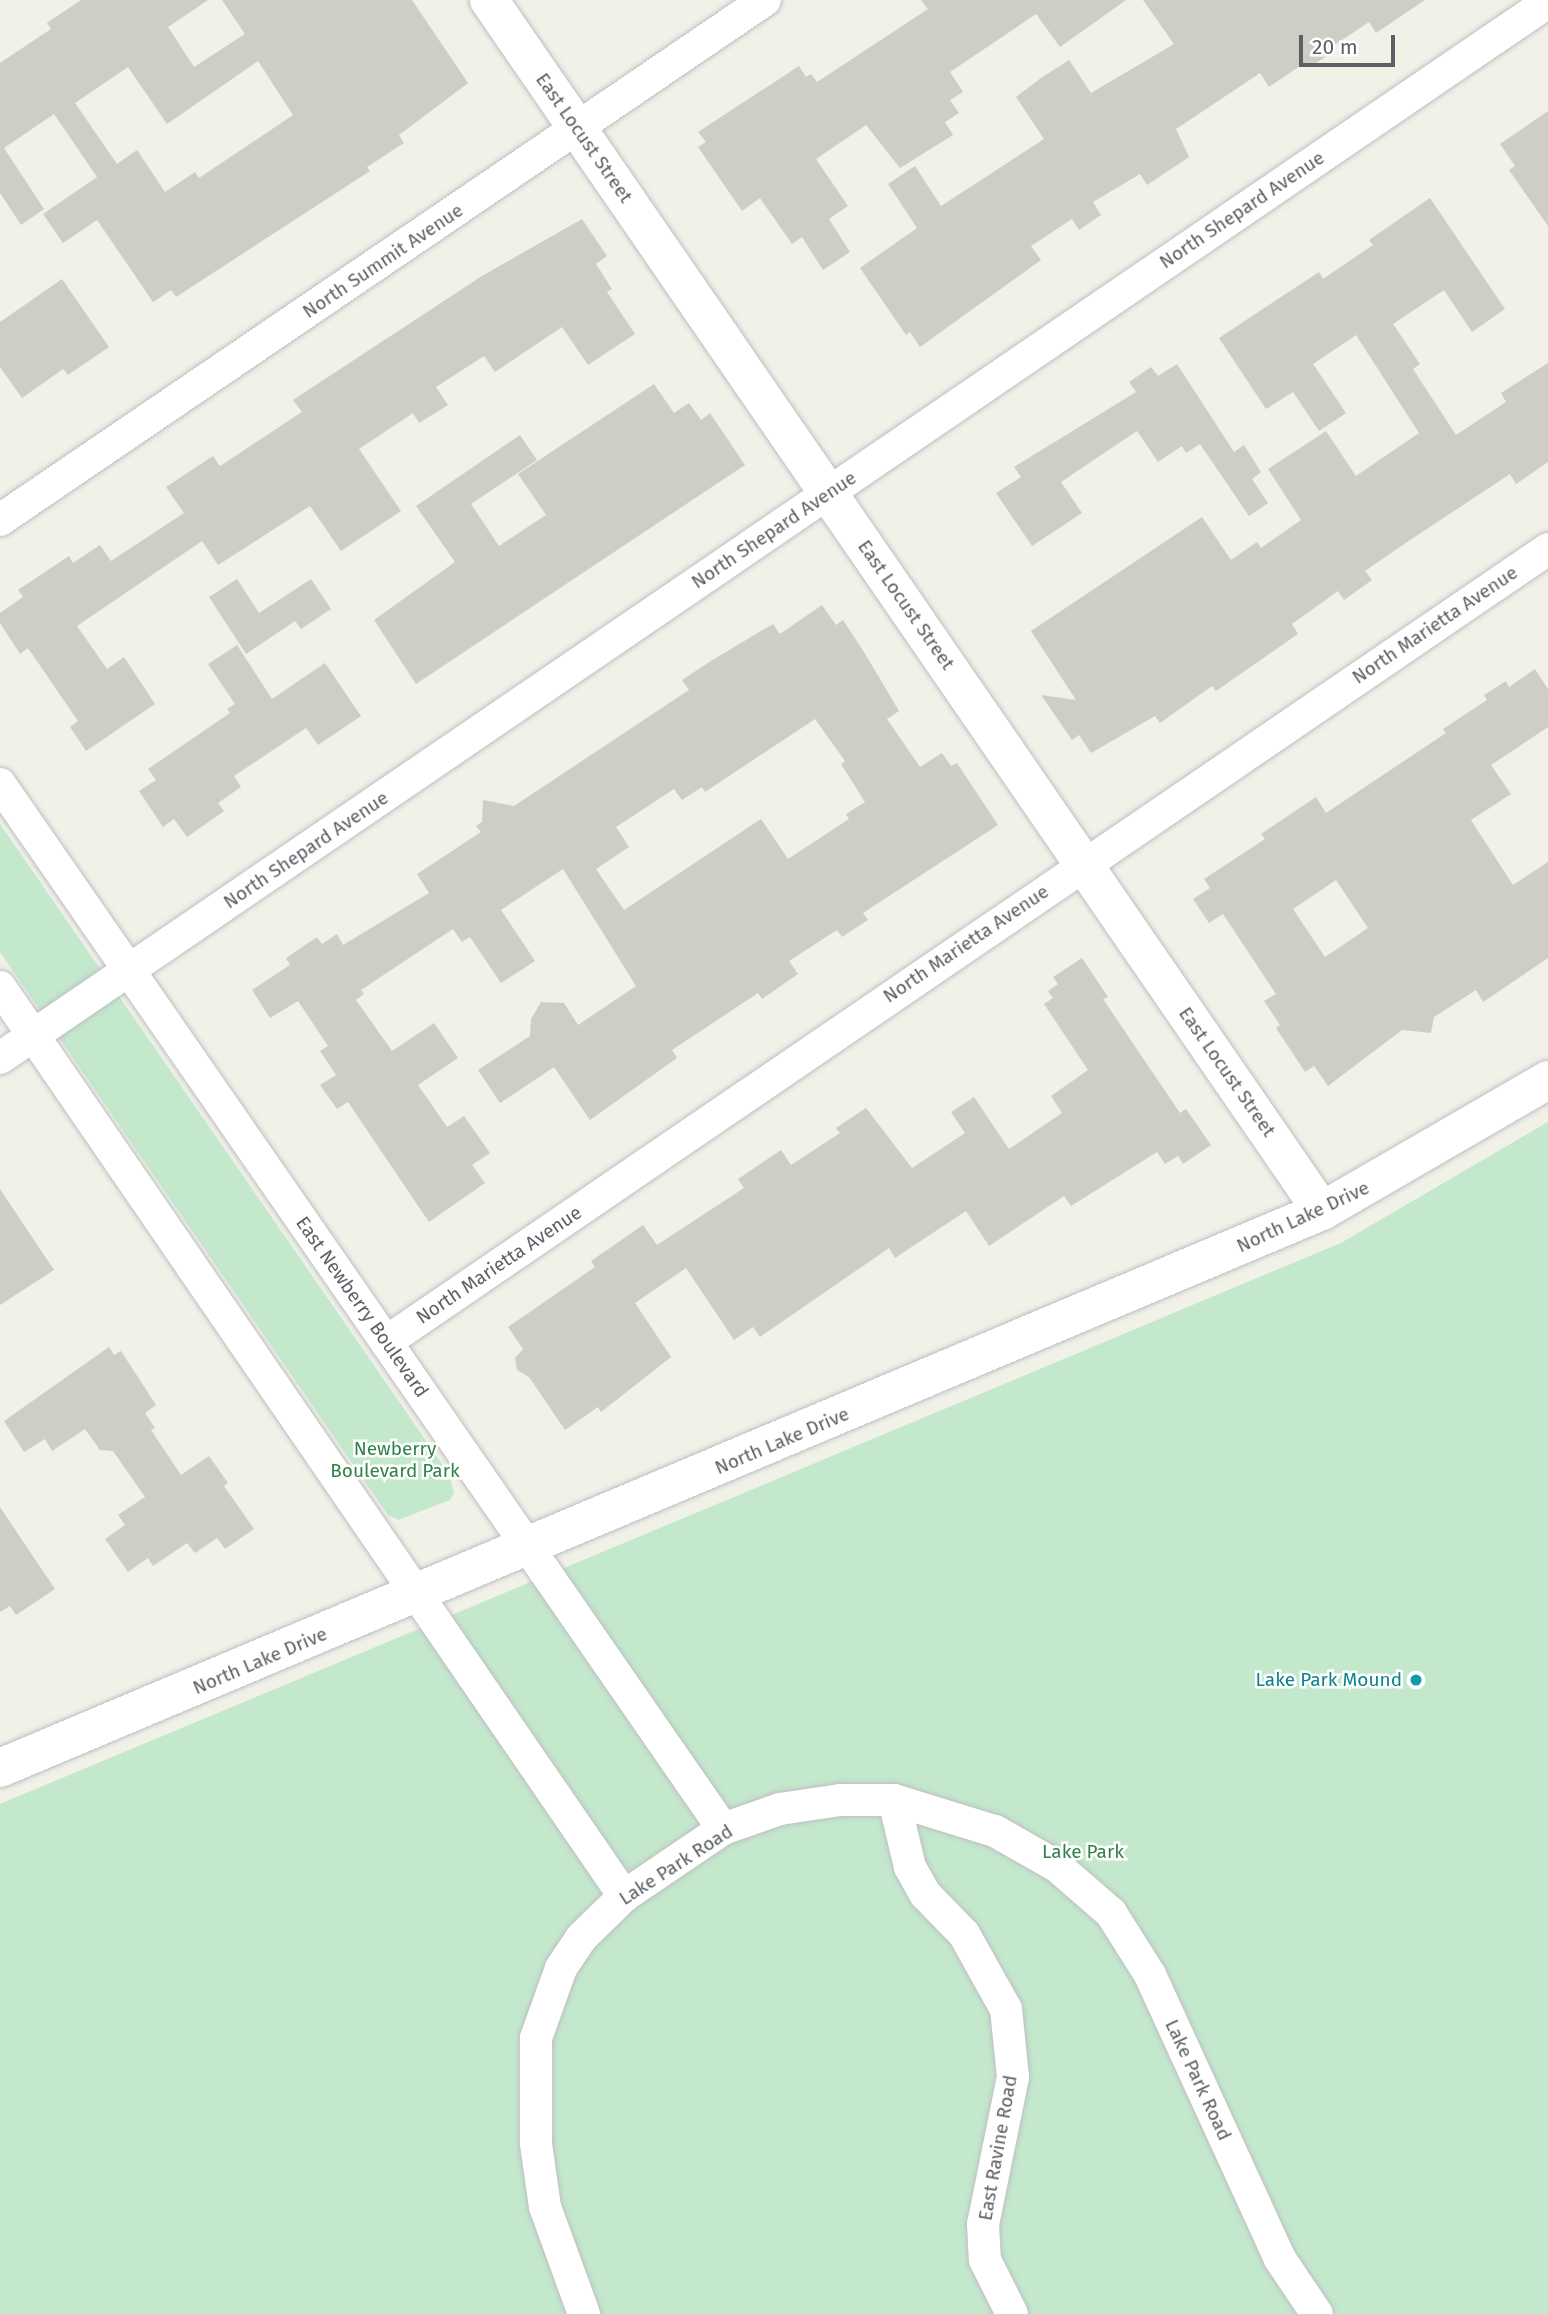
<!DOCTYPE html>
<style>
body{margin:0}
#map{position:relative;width:1548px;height:2314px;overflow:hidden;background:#f0f1e7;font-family:"Fira Sans",sans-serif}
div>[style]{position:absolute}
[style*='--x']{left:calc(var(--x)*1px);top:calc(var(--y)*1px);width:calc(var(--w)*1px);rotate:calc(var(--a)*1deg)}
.green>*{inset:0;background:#c3e8cb}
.building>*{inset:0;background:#cecdc6}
.roads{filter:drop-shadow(0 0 2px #bebec5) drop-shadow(0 0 2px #bebec5)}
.street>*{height:32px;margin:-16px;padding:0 16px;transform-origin:16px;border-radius:16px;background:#fff}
.secondary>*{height:38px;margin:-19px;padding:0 19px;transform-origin:19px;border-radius:19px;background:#fff}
.dots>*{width:19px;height:19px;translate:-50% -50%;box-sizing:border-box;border:4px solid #fff;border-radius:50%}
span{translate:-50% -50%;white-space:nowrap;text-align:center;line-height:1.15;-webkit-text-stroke:5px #fff;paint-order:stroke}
.street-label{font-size:19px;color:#5e6067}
.park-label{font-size:19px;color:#318248}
.culture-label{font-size:19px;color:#0d838f}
.right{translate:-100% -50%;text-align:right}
.scale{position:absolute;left:1299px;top:35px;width:96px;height:32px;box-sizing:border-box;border:4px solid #5e6067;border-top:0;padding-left:9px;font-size:21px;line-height:24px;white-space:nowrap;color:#5e6067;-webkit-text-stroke:5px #fff;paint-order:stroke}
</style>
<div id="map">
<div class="green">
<div style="clip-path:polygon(0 824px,449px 1474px,454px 1492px,450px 1500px,398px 1520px,388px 1515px,0 952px)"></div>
<div style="clip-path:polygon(1548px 1122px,1548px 2314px,0 2314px,0 1804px,1341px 1243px)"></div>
</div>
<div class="building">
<div style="clip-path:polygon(evenodd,81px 0,208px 0,168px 27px,194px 67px,245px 34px,222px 0,412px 0,468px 83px,399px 135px,404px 143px,367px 167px,370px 171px,176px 297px,171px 290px,153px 302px,97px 220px,63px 243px,43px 214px,97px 177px,54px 114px,4px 148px,44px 209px,21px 225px,0 193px,0 63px,51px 29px,47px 23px,81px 0,258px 61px,293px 115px,199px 178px,195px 172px,165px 192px,137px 150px,117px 164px,75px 103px,128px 67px,167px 124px,258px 61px)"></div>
<div style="clip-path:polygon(921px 0,1126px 0,1060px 47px,1036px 14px,950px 72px,963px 92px,950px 100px,959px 113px,945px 122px,953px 135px,900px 168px,866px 125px,816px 159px,848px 206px,829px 219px,850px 252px,823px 270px,802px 237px,792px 244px,760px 198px,742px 211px,698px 147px,706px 142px,698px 132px,799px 66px,806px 77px,811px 74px,817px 82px,928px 9px)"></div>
<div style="clip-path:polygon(1143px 0,1425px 0,1376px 33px,1369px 22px,1327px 50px,1324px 58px,1311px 66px,1300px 66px,1269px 87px,1260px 73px,1176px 129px,1189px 157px,1147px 185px,1140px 174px,1093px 202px,1101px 215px,1079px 230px,1072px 219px,1031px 246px,1041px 260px,920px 347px,910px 332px,906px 335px,860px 268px,917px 228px,888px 184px,915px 166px,941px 206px,1044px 139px,1016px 97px,1041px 78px,1069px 60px,1091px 93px,1174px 44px)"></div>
<div style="clip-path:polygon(1548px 111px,1548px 226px,1509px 170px,1515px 166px,1500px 144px)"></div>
<div style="clip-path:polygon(1430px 198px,1505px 309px,1472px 332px,1444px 290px,1393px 324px,1420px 364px,1413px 369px,1456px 435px,1506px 402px,1501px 393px,1548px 363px,1548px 462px,1516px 484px,1510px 474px,1407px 542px,1365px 571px,1372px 580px,1344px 600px,1338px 591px,1292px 624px,1298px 634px,1216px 691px,1212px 686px,1160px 723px,1155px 716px,1091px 753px,1079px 735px,1072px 740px,1041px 695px,1076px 700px,1031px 631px,1202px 517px,1231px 560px,1257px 542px,1261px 548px,1301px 520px,1268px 469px,1326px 431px,1356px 476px,1419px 433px,1356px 335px,1313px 364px,1346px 413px,1319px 431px,1293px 392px,1266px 409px,1219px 338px,1319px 272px,1323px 279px,1373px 245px,1369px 240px)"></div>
<div style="clip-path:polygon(582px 219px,607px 256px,596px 264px,612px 289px,607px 292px,635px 334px,588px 365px,562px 327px,495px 372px,484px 356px,436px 387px,448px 405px,419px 423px,413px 413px,359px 449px,401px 511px,341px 551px,310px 506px,218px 565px,202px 541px,77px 626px,107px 669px,124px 657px,155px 704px,86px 751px,70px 727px,78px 721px,28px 648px,20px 654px,0 623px,0 613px,23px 597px,18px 590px,69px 556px,73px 563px,100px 545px,111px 561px,184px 513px,166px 487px,213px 456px,220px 466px,302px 412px,293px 400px,482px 276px)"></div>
<div style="clip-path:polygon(62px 279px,109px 347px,68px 375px,63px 369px,22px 398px,0 367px,0 322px)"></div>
<div style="clip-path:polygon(1177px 364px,1234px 452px,1244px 445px,1261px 472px,1252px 479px,1268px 503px,1249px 516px,1200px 444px,1186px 453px,1182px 446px,1158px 462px,1137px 431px,1061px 482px,1082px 513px,1032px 546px,996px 493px,1021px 477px,1014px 467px,1136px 392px,1129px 382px,1151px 367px,1158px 376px)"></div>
<div style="clip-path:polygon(654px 384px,674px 413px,689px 403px,701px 420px,710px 413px,745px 465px,416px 684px,374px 620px,455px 562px,416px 506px,520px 435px,537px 460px,471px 504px,499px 546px,546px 515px,518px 474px)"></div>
<div style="clip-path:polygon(237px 579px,259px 613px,311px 579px,331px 609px,301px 629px,295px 621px,246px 654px,209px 597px)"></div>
<div style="clip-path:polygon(evenodd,822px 605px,836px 625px,843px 620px,864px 652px,899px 711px,887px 719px,920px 767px,942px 753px,951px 766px,957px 763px,998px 825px,863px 913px,868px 920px,842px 937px,837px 930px,789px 961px,798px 974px,762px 999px,758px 993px,672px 1050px,677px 1058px,590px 1120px,554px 1067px,500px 1103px,478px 1070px,530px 1036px,531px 1019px,541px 1002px,564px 1003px,578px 1025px,636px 986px,563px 869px,501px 910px,535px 961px,501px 983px,470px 937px,462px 942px,453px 929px,361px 990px,364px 994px,356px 1000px,392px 1051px,434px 1023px,458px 1058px,418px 1085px,447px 1127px,464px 1116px,490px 1153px,472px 1165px,485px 1183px,429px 1222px,348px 1102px,337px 1109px,320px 1085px,336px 1075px,320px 1051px,328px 1046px,298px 1001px,270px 1018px,252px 990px,290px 965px,286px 958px,317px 937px,322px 944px,337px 934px,343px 945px,429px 893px,417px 874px,481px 832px,476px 826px,482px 822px,483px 800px,514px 806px,689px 690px,682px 680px,714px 659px,773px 624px,780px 634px,822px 605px,815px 719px,845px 761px,841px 764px,865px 802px,846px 814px,849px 819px,788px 859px,761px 819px,624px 910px,596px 869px,629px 847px,616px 827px,674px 789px,682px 800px,702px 787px,705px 792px,815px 719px)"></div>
<div style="clip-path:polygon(237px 645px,272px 699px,325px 663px,361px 716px,318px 745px,306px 728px,234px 776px,241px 787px,218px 803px,224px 811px,187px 837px,174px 819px,163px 827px,139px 791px,156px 780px,148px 769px,230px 713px,227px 709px,235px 704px,208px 664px)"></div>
<div style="clip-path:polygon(evenodd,1535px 669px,1548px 689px,1548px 727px,1491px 765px,1511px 794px,1471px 820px,1513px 885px,1548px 862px,1548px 958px,1483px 1002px,1476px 990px,1434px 1017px,1431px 1033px,1402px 1030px,1328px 1086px,1314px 1066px,1305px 1072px,1276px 1028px,1280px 1025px,1264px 1001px,1276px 994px,1223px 914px,1209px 923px,1193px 899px,1210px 888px,1204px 879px,1265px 839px,1261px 834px,1316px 797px,1326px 813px,1446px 733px,1443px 729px,1487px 700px,1484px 695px,1506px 681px,1509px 687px,1535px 669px,1336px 880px,1368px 928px,1325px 957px,1293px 909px,1336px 880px)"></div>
<div style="clip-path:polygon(1082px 958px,1108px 997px,1103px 999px,1180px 1113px,1186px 1109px,1211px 1145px,1183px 1164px,1178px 1156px,1165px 1164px,1157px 1152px,1071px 1206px,1064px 1196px,989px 1246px,966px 1211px,895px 1258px,889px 1248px,760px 1337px,753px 1327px,734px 1340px,686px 1268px,635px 1303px,671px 1357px,601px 1412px,598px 1407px,565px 1430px,529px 1377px,517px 1370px,515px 1358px,523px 1349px,508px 1327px,595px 1267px,591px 1261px,643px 1225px,657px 1245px,744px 1188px,738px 1179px,781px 1150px,791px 1165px,840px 1133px,836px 1128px,866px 1108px,912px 1168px,965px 1133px,951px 1112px,974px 1097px,1009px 1149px,1062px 1113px,1051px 1096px,1088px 1070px,1044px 1004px,1053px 998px,1048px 991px,1058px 984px,1053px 977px)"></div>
<div style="clip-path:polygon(0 1189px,54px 1270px,0 1305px)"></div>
<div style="clip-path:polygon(109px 1347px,114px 1355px,121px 1351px,156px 1405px,145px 1413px,155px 1428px,151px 1430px,181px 1475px,209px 1456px,228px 1483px,224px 1486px,254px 1529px,225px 1549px,217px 1538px,195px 1553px,187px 1543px,153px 1566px,148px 1558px,128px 1572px,105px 1539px,125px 1525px,118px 1515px,145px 1497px,113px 1451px,100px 1450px,85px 1429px,52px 1451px,45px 1439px,24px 1452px,4px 1421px)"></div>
<div style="clip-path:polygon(0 1507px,55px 1589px,16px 1615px,10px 1606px,0 1612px)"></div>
</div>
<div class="roads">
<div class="street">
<div style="--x:0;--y:520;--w:925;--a:-34.21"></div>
<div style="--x:0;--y:784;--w:1271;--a:55.32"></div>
<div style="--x:0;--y:987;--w:1103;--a:55.53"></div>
<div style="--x:0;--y:1058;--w:1874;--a:-34.3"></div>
<div style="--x:386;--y:1342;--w:1407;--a:-34.31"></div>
<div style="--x:894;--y:1800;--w:69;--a:76.6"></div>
<div style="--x:910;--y:1867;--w:31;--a:61"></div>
<div style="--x:925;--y:1894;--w:56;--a:45.7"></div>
<div style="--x:964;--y:1934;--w:86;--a:60.8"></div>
<div style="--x:1006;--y:2009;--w:68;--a:84.1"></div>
<div style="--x:1013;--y:2077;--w:150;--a:101.5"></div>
<div style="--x:983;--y:2224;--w:36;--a:87"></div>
<div style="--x:985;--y:2260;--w:60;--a:63.4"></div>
<div style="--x:584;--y:2314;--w:114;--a:-110"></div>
<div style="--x:545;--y:2207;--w:64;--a:-98.1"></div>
<div style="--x:536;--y:2144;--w:106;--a:-90"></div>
<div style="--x:536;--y:2038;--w:74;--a:-70.3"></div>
<div style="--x:561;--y:1968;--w:36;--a:-56"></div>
<div style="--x:581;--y:1938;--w:60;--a:-44.3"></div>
<div style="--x:624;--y:1896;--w:120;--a:-34.1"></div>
<div style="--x:723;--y:1829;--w:60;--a:-19.3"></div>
<div style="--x:780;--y:1809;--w:61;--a:-8.5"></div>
<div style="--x:840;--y:1800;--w:54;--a:0"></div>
<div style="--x:894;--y:1800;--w:106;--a:17.1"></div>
<div style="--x:995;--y:1831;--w:73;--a:29.7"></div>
<div style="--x:1058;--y:1867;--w:70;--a:41"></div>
<div style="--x:1111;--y:1913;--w:73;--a:57.8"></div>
<div style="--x:1150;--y:1975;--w:312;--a:65.4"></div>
<div style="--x:1280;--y:2259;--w:66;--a:56.1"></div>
</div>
<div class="secondary">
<div style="--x:489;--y:0;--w:1470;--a:55.48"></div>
<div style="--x:0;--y:1768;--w:1435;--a:-22.85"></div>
<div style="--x:1322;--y:1211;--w:261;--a:-30.1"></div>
</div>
</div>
<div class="dots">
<div style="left:1416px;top:1680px;background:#0f9aa8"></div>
</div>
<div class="street-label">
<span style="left:584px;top:138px;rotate:55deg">East Locust Street</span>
<span style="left:1242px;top:210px;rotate:-34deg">North Shepard Avenue</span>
<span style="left:383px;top:261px;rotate:-34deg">North Summit Avenue</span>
<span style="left:774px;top:530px;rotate:-34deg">North Shepard Avenue</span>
<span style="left:906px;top:605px;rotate:55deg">East Locust Street</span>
<span style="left:1435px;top:625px;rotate:-34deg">North Marietta Avenue</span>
<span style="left:306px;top:850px;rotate:-34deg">North Shepard Avenue</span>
<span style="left:966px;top:944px;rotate:-34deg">North Marietta Avenue</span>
<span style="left:1227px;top:1072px;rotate:55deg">East Locust Street</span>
<span style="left:1303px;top:1217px;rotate:-25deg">North Lake Drive</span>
<span style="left:499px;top:1265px;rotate:-34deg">North Marietta Avenue</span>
<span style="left:362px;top:1307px;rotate:55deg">East Newberry Boulevard</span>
<span style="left:782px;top:1441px;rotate:-23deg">North Lake Drive</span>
<span style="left:260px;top:1661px;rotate:-23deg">North Lake Drive</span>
<span style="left:676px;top:1865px;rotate:-33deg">Lake Park Road</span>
<span style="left:1198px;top:2080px;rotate:65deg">Lake Park Road</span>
<span style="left:998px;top:2148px;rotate:-80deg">East Ravine Road</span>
</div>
<div class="park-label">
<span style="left:395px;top:1460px">Newberry<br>Boulevard Park</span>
<span style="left:1083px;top:1852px">Lake Park</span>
</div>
<div class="culture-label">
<span class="right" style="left:1402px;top:1680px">Lake Park Mound</span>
</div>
<div class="scale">20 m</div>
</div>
